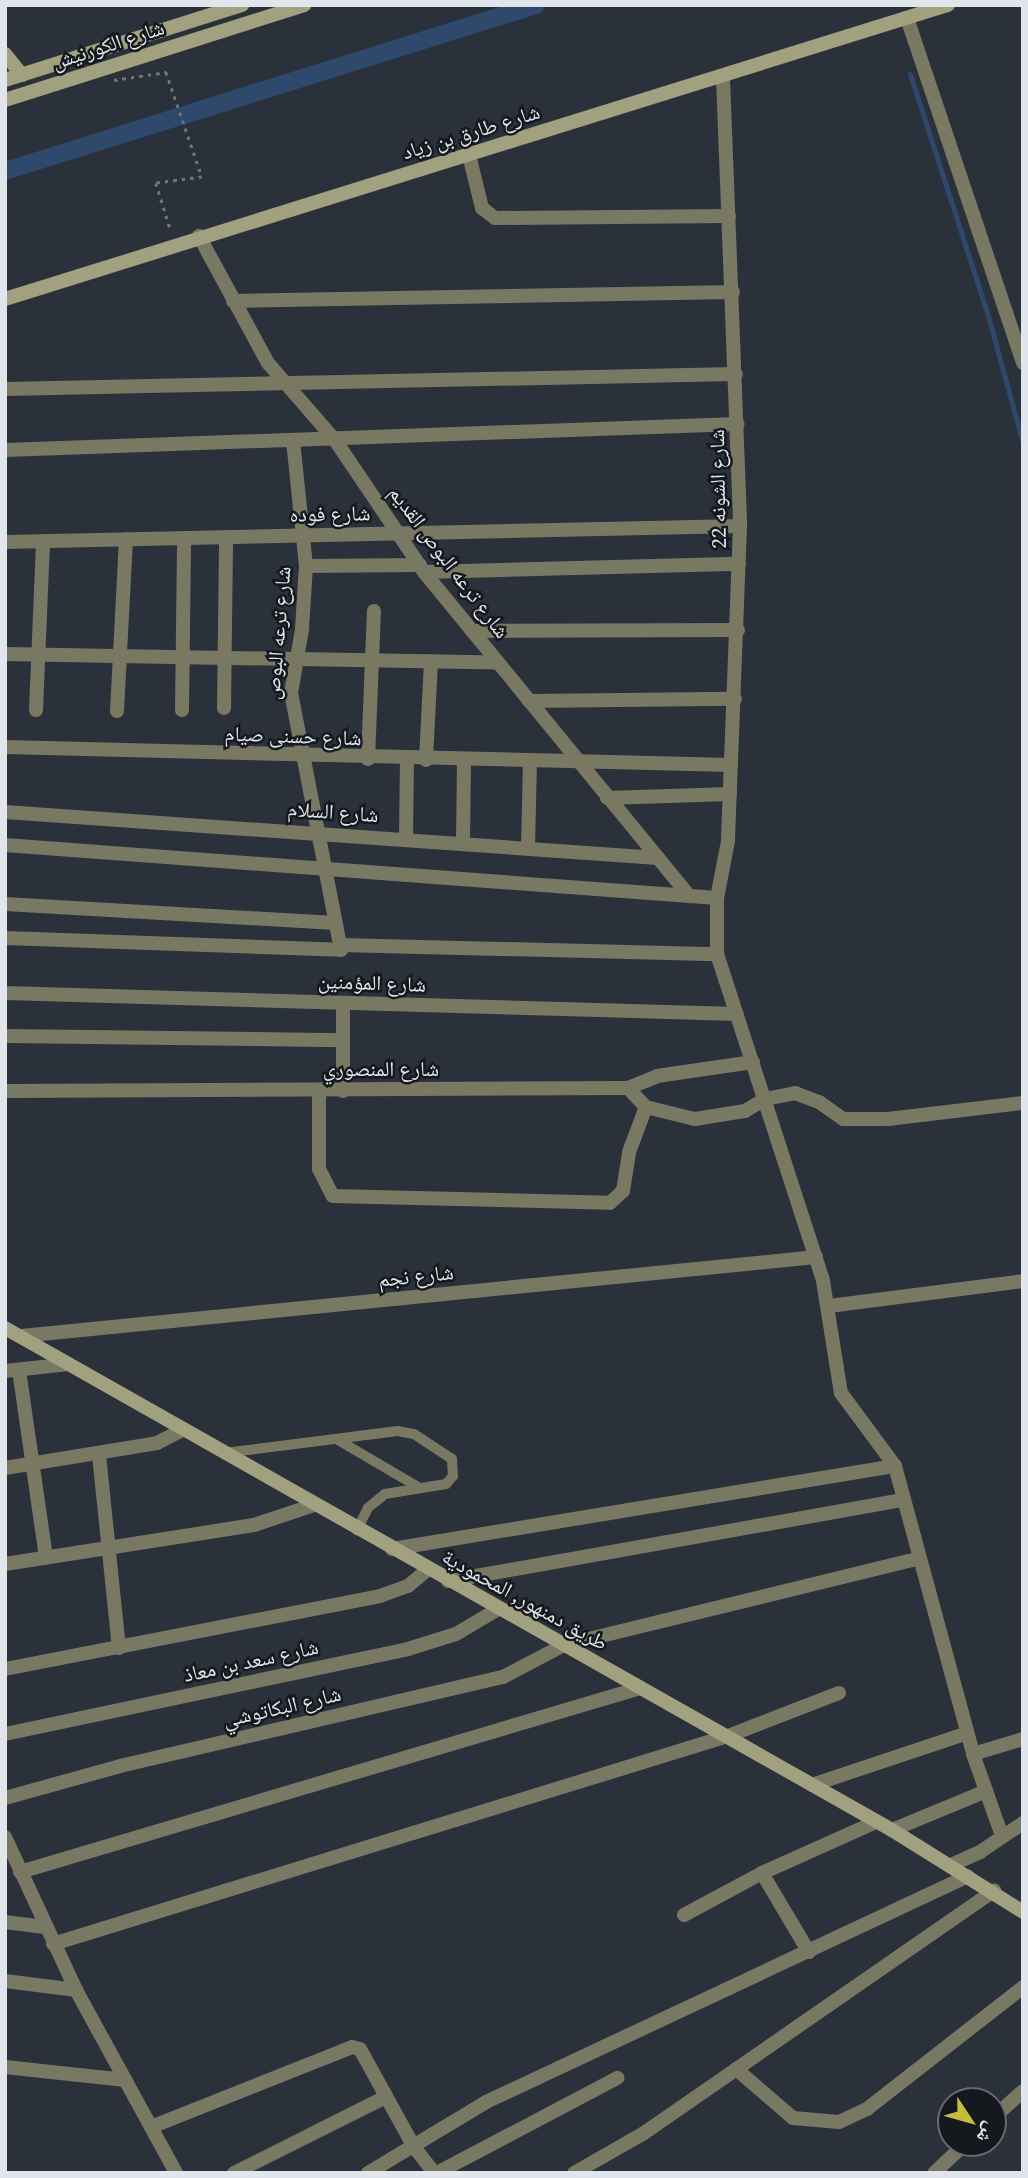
<!DOCTYPE html>
<meta charset="utf-8">
<style>
body{margin:0}
#map{position:relative;width:1028px;height:2178px;overflow:hidden;background:#2a313a;font-family:"Source Serif 4","Noto Naskh Arabic",serif}
div>[style]{position:absolute}
[style*='--x']{left:calc(var(--x)*1px);top:calc(var(--y)*1px);width:calc(var(--w)*1px);rotate:calc(var(--a)*1deg)}
.stream>*{height:5px;margin:-2.5px;padding:0 2.5px;transform-origin:2.5px;border-radius:2.5px;background:#2e496c}
.canal>*{height:18px;margin:-9px;padding:0 9px;transform-origin:9px;border-radius:9px;background:#2e496c}
.path>*{height:2.5px;margin-top:-1.25px;transform-origin:0;background:repeating-linear-gradient(90deg,#6d747c 0 3.5px,transparent 0 8.5px)}
.lane>*{height:10px;margin:-5px;padding:0 5px;transform-origin:5px;border-radius:5px;background:#797863}
.street>*{height:14px;margin:-7px;padding:0 7px;transform-origin:7px;border-radius:7px;background:#797863}
.secondary>*{height:14px;margin:-7px;padding:0 7px;transform-origin:7px;border-radius:7px;background:#a1a07f}
span{translate:-50% -50%;white-space:nowrap;text-align:center;line-height:1.15;-webkit-text-stroke:5px #15191d;paint-order:stroke}
.street-label{font-size:21px;color:#e1e6ec}
.frame{position:absolute;inset:0;border:7px solid #e1e6ec;pointer-events:none}
.north{position:absolute;left:937px;top:2087px;width:70px;height:70px;box-sizing:border-box;background:#15191d;border:2px solid #676b70;border-radius:50%;rotate:126deg;font-size:19px;font-weight:700;line-height:28px;text-align:center;color:#e1e6ec}
.north::after{content:'';display:block;margin:auto;width:24px;height:32px;background:#c4bd3e;clip-path:polygon(50% 0,100% 100%,50% 72%,0 100%)}
</style>
<div id="map">
<div class="stream">
<div style="--x:910;--y:74;--w:250;--a:72.1"></div>
<div style="--x:987;--y:312;--w:137;--a:74.7"></div>
</div>
<div class="canal">
<div style="--x:5;--y:171;--w:556;--a:-17.36"></div>
</div>
<div class="path">
<div style="--x:114;--y:80;--w:53;--a:-8.7"></div>
<div style="--x:166;--y:72;--w:111;--a:71.1"></div>
<div style="--x:202;--y:177;--w:46;--a:172.6"></div>
<div style="--x:156;--y:183;--w:50;--a:72.6"></div>
</div>
<div class="lane">
<div style="--x:338;--y:1440;--w:93;--a:30.4"></div>
<div style="--x:224;--y:1453;--w:175;--a:-7.2"></div>
<div style="--x:398;--y:1431;--w:16;--a:11"></div>
<div style="--x:414;--y:1434;--w:45;--a:33.3"></div>
<div style="--x:452;--y:1459;--w:17;--a:87"></div>
<div style="--x:453;--y:1476;--w:11;--a:131"></div>
<div style="--x:446;--y:1484;--w:62;--a:170.7"></div>
<div style="--x:385;--y:1494;--w:22;--a:141"></div>
<div style="--x:368;--y:1508;--w:25;--a:117"></div>
</div>
<div class="street">
<div style="--x:907;--y:18;--w:364;--a:71.4"></div>
<div style="--x:723;--y:78;--w:448;--a:87.8"></div>
<div style="--x:740;--y:526;--w:315;--a:92.2"></div>
<div style="--x:728;--y:841;--w:58;--a:100.9"></div>
<div style="--x:717;--y:898;--w:56;--a:90"></div>
<div style="--x:717;--y:954;--w:344;--a:72"></div>
<div style="--x:823;--y:1281;--w:113;--a:80.9"></div>
<div style="--x:841;--y:1393;--w:91;--a:53.5"></div>
<div style="--x:895;--y:1466;--w:298;--a:74.8"></div>
<div style="--x:973;--y:1754;--w:87;--a:70.5"></div>
<div style="--x:469;--y:155;--w:55;--a:76.2"></div>
<div style="--x:482;--y:208;--w:16;--a:38"></div>
<div style="--x:495;--y:218;--w:234;--a:-0.5"></div>
<div style="--x:199;--y:236;--w:145;--a:61.5"></div>
<div style="--x:268;--y:363;--w:102;--a:49"></div>
<div style="--x:335;--y:440;--w:159;--a:56"></div>
<div style="--x:424;--y:572;--w:419;--a:50.7"></div>
<div style="--x:233;--y:301;--w:500;--a:-1.03"></div>
<div style="--x:5;--y:389;--w:731;--a:-1.18"></div>
<div style="--x:5;--y:450;--w:733;--a:-2.03"></div>
<div style="--x:5;--y:542;--w:735;--a:-1.25"></div>
<div style="--x:306;--y:566;--w:114;--a:-0.5"></div>
<div style="--x:424;--y:572;--w:315;--a:-1.5"></div>
<div style="--x:472;--y:631;--w:266;--a:-0.2"></div>
<div style="--x:5;--y:654;--w:493;--a:1"></div>
<div style="--x:529;--y:701;--w:206;--a:-0.6"></div>
<div style="--x:224;--y:708;--w:171;--a:-89.3"></div>
<div style="--x:36;--y:710;--w:169;--a:-87.6"></div>
<div style="--x:182;--y:710;--w:172;--a:-89.3"></div>
<div style="--x:117;--y:711;--w:172;--a:-87"></div>
<div style="--x:5;--y:747;--w:726;--a:1.42"></div>
<div style="--x:368;--y:759;--w:148;--a:-87.7"></div>
<div style="--x:426;--y:760;--w:99;--a:-87.1"></div>
<div style="--x:607;--y:798;--w:123;--a:-1.9"></div>
<div style="--x:5;--y:812;--w:655;--a:4.03"></div>
<div style="--x:406;--y:839;--w:79;--a:-89.3"></div>
<div style="--x:463;--y:843;--w:82;--a:-89.3"></div>
<div style="--x:5;--y:845;--w:714;--a:4.26"></div>
<div style="--x:528;--y:848;--w:85;--a:-88.7"></div>
<div style="--x:5;--y:904;--w:331;--a:3.3"></div>
<div style="--x:5;--y:938;--w:336;--a:2"></div>
<div style="--x:341;--y:950;--w:262;--a:-101"></div>
<div style="--x:291;--y:693;--w:65;--a:-80.2"></div>
<div style="--x:302;--y:629;--w:63;--a:-86.4"></div>
<div style="--x:306;--y:566;--w:126;--a:-95.9"></div>
<div style="--x:340;--y:945;--w:377;--a:1.4"></div>
<div style="--x:5;--y:993;--w:732;--a:1.64"></div>
<div style="--x:5;--y:1036;--w:338;--a:0.7"></div>
<div style="--x:628;--y:1088;--w:26;--a:47"></div>
<div style="--x:646;--y:1107;--w:50;--a:13.8"></div>
<div style="--x:695;--y:1119;--w:51;--a:-9.1"></div>
<div style="--x:745;--y:1111;--w:23;--a:-31"></div>
<div style="--x:765;--y:1099;--w:31;--a:-11"></div>
<div style="--x:795;--y:1093;--w:26;--a:21"></div>
<div style="--x:819;--y:1102;--w:29;--a:35"></div>
<div style="--x:843;--y:1119;--w:45;--a:0"></div>
<div style="--x:888;--y:1119;--w:136;--a:-6.8"></div>
<div style="--x:5;--y:1091;--w:623;--a:-0.28"></div>
<div style="--x:628;--y:1088;--w:31;--a:-22"></div>
<div style="--x:657;--y:1076;--w:97;--a:-8.3"></div>
<div style="--x:319;--y:1091;--w:78;--a:90"></div>
<div style="--x:319;--y:1169;--w:30;--a:63"></div>
<div style="--x:333;--y:1196;--w:277;--a:1.4"></div>
<div style="--x:610;--y:1203;--w:18;--a:-43"></div>
<div style="--x:623;--y:1191;--w:39;--a:-81"></div>
<div style="--x:629;--y:1152;--w:48;--a:-69.3"></div>
<div style="--x:343;--y:1091;--w:88;--a:-90"></div>
<div style="--x:829;--y:1306;--w:196;--a:-7.3"></div>
<div style="--x:21;--y:1336;--w:799;--a:-5.67"></div>
<div style="--x:19;--y:1370;--w:190;--a:81.8"></div>
<div style="--x:5;--y:1371;--w:64;--a:-6.2"></div>
<div style="--x:99;--y:1455;--w:194;--a:84.1"></div>
<div style="--x:5;--y:1468;--w:154;--a:-9.3"></div>
<div style="--x:157;--y:1443;--w:29;--a:-27"></div>
<div style="--x:392;--y:1549;--w:510;--a:-9.37"></div>
<div style="--x:5;--y:1564;--w:252;--a:-8.9"></div>
<div style="--x:254;--y:1525;--w:63;--a:-18.4"></div>
<div style="--x:448;--y:1581;--w:462;--a:-10.1"></div>
<div style="--x:5;--y:1669;--w:382;--a:-11"></div>
<div style="--x:380;--y:1596;--w:30;--a:-20"></div>
<div style="--x:408;--y:1586;--w:26;--a:-40"></div>
<div style="--x:5;--y:1734;--w:412;--a:-11.9"></div>
<div style="--x:408;--y:1649;--w:50;--a:-17.4"></div>
<div style="--x:456;--y:1634;--w:49;--a:-30.8"></div>
<div style="--x:973;--y:1754;--w:52;--a:-16.7"></div>
<div style="--x:812;--y:1785;--w:163;--a:-18.5"></div>
<div style="--x:5;--y:1798;--w:119;--a:-15.5"></div>
<div style="--x:120;--y:1766;--w:393;--a:-13.1"></div>
<div style="--x:503;--y:1677;--w:69;--a:-27.7"></div>
<div style="--x:564;--y:1645;--w:366;--a:-13.7"></div>
<div style="--x:892;--y:1830;--w:102;--a:-22.5"></div>
<div style="--x:5;--y:1837;--w:169;--a:65.1"></div>
<div style="--x:76;--y:1990;--w:209;--a:61.3"></div>
<div style="--x:951;--y:1865;--w:32;--a:-24"></div>
<div style="--x:980;--y:1852;--w:52;--a:-34"></div>
<div style="--x:20;--y:1872;--w:647;--a:-16.53"></div>
<div style="--x:762;--y:1873;--w:92;--a:59.3"></div>
<div style="--x:684;--y:1915;--w:89;--a:-28.3"></div>
<div style="--x:762;--y:1873;--w:125;--a:-24.1"></div>
<div style="--x:5;--y:1922;--w:40;--a:7.1"></div>
<div style="--x:53;--y:1944;--w:706;--a:-17.13"></div>
<div style="--x:728;--y:1736;--w:119;--a:-21.2"></div>
<div style="--x:5;--y:1981;--w:72;--a:7.2"></div>
<div style="--x:5;--y:2067;--w:121;--a:6.2"></div>
<div style="--x:736;--y:2069;--w:75;--a:40.7"></div>
<div style="--x:793;--y:2118;--w:46;--a:5"></div>
<div style="--x:839;--y:2122;--w:31;--a:-25"></div>
<div style="--x:867;--y:2109;--w:198;--a:-38"></div>
<div style="--x:993;--y:2118;--w:40;--a:-42"></div>
<div style="--x:151;--y:2127;--w:216;--a:-21.7"></div>
<div style="--x:352;--y:2047;--w:8;--a:14"></div>
<div style="--x:360;--y:2049;--w:112;--a:61.1"></div>
<div style="--x:414;--y:2147;--w:33;--a:52"></div>
<div style="--x:234;--y:2173;--w:170;--a:-26.6"></div>
<div style="--x:368;--y:2173;--w:138;--a:-31"></div>
<div style="--x:486;--y:2102;--w:532;--a:-25.12"></div>
<div style="--x:437;--y:2173;--w:204;--a:-27.8"></div>
<div style="--x:574;--y:2173;--w:81;--a:-29.7"></div>
<div style="--x:644;--y:2133;--w:426;--a:-34.7"></div>
<div style="--x:934;--y:2173;--w:44;--a:-43.2"></div>
</div>
<div class="secondary">
<div style="--x:5;--y:54;--w:27;--a:51"></div>
<div style="--x:5;--y:80;--w:249;--a:-17.6"></div>
<div style="--x:5;--y:100;--w:314;--a:-17.6"></div>
<div style="--x:5;--y:299;--w:988;--a:-17.32"></div>
<div style="--x:5;--y:1328;--w:1019;--a:29.51"></div>
<div style="--x:892;--y:1830;--w:155;--a:32"></div>
</div>
<div class="street-label">
<span style="left:108px;top:45px;rotate:-18deg">شارع الكورنيش</span>
<span style="left:471px;top:132px;rotate:-17deg">شارع طارق بن زياد</span>
<span style="left:718px;top:489px;rotate:-91deg">شارع الشونه 22</span>
<span style="left:330px;top:514px;rotate:-1deg">شارع فوده</span>
<span style="left:449px;top:562px;rotate:53deg">شارع ترعه البوص القديم</span>
<span style="left:278px;top:633px;rotate:-85deg">شارع ترعه البوص</span>
<span style="left:293px;top:736px;rotate:2deg">شارع حسنى صيام</span>
<span style="left:333px;top:812px;rotate:4deg">شارع السلام</span>
<span style="left:372px;top:983px;rotate:2deg">شارع المؤمنين</span>
<span style="left:381px;top:1069px">شارع المنصوري</span>
<span style="left:416px;top:1276px;rotate:-6deg">شارع نجم</span>
<span style="left:525px;top:1600px;rotate:29deg">طريق دمنهور, المحمودية</span>
<span style="left:251px;top:1661px;rotate:-12deg">شارع سعد بن معاذ</span>
<span style="left:282px;top:1707px;rotate:-13deg">شارع البكاتوشي</span>
</div>
<div class="frame"></div>
<div class="north">ش</div>
</div>
